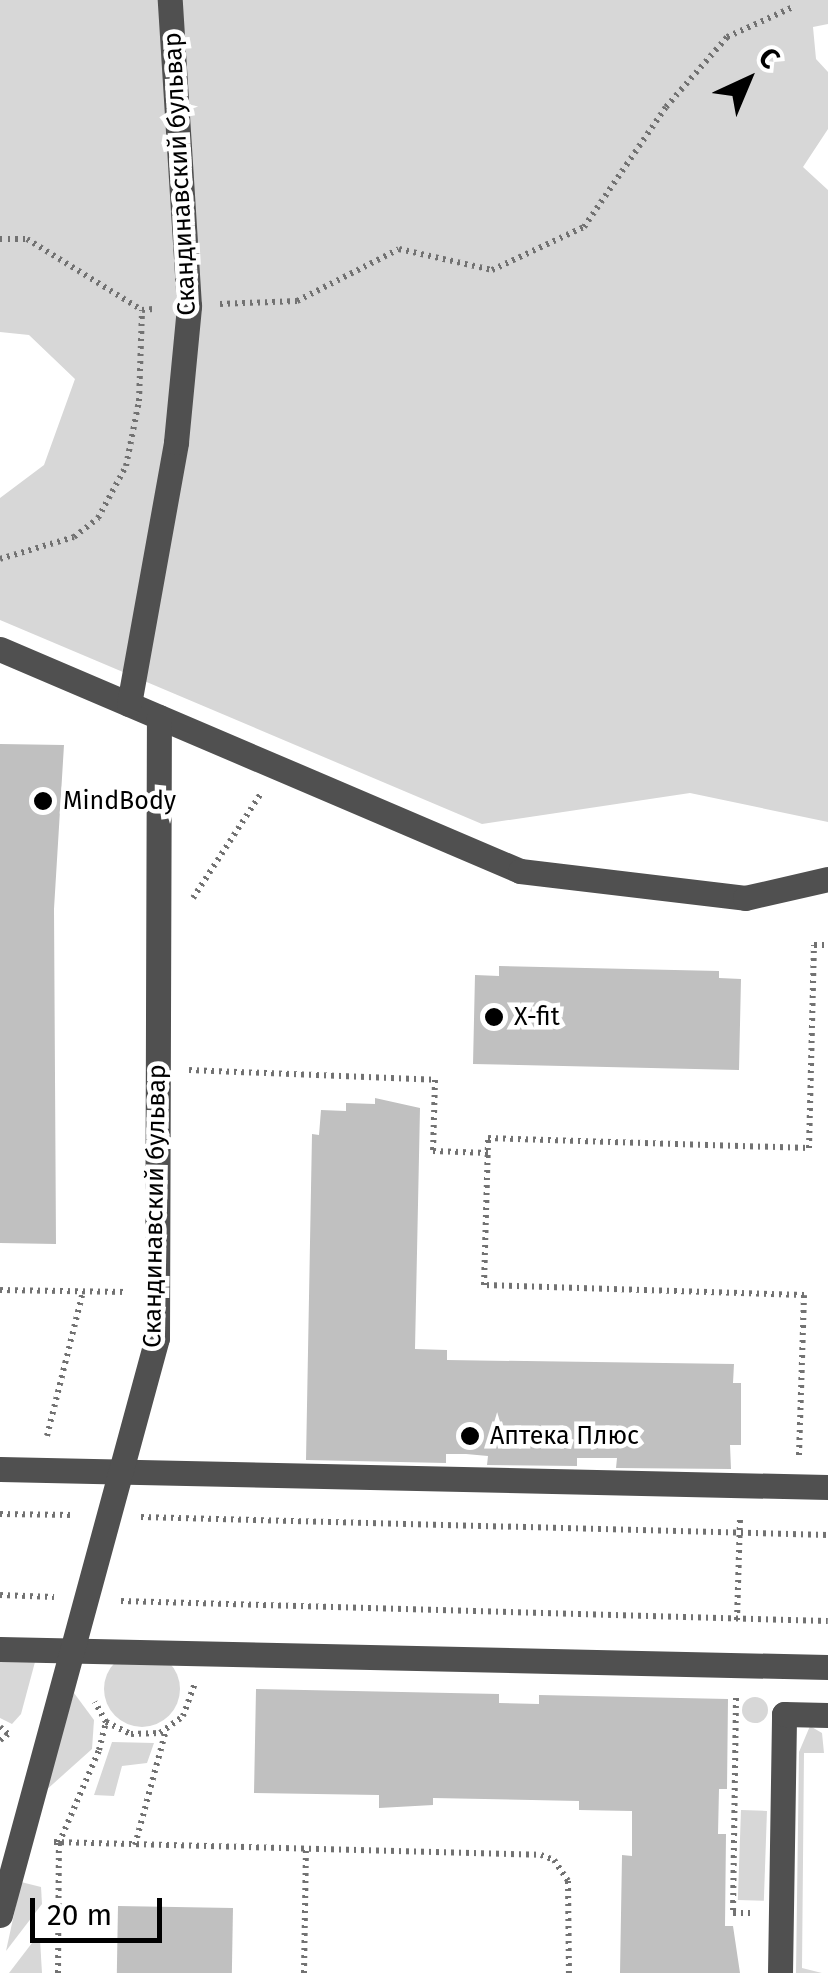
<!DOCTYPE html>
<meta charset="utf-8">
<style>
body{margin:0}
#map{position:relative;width:828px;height:1973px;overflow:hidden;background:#fff;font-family:"Fira Sans",sans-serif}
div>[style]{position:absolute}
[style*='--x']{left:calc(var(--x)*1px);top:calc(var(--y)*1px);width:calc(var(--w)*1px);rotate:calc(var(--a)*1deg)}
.green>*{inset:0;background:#d7d7d7;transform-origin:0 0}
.round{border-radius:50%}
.building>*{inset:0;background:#c0c0c0;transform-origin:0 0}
.path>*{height:6px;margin-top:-3px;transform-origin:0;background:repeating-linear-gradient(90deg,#727272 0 2.5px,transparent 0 7.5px)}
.minor>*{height:25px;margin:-12.5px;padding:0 12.5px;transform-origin:12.5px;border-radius:12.5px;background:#505050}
.dots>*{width:28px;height:28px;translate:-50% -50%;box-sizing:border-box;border:5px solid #fff;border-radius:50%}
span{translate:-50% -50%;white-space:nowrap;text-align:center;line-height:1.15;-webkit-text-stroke:9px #fff;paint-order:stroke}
.street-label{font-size:25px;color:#000}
.poi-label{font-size:25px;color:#000}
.left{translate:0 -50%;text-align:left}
.north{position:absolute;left:698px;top:30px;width:100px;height:100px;-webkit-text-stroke:8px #fff;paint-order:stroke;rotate:44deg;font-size:28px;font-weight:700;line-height:40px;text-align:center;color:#000}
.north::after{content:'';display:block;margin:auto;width:35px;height:45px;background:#000;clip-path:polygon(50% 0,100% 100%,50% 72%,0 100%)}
.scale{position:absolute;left:30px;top:1898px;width:132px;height:45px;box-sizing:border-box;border:5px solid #000;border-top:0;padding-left:12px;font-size:30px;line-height:35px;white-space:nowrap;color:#000;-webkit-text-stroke:8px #fff;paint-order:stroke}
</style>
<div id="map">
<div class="green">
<div style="clip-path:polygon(0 0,828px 0,828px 24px,813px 27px,816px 59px,828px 72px,828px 129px,803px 167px,828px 190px,828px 822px,690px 793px,482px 824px,0 620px,0 498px,44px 465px,75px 379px,29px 335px,0 332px)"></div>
<div class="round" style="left:104px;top:1651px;width:76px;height:76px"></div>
<div style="clip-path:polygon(0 1661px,35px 1662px,21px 1714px,12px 1724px,0 1718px)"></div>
<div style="clip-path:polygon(74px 1693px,94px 1720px,92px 1749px,44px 1792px)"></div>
<div class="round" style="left:742px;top:1697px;width:26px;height:26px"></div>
<div style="clip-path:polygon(810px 1726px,822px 1733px,824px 1753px,804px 1753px,802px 1968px,822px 1973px,796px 1973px,799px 1752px)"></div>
<div style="clip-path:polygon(112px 1742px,154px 1743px,147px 1763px,122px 1766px,114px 1796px,94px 1795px)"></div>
<div style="left:741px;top:1810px;width:26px;height:90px;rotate:2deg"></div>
<div style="clip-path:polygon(21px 1882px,41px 1887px,42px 1904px,6px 1951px)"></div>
<div style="clip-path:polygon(40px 1940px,42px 1973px,9px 1973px,32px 1943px)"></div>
</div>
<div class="building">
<div style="clip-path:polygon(0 744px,64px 745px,54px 909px,56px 1244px,0 1243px)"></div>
<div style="clip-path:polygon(499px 966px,719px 971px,719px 978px,741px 979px,739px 1070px,473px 1064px,475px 975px,499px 976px)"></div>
<div style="clip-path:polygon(375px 1098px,420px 1108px,415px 1349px,447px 1350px,447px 1360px,734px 1364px,733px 1383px,741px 1383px,741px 1445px,730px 1445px,731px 1469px,616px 1468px,617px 1458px,577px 1458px,577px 1466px,487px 1465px,488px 1456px,466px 1454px,446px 1454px,446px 1463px,306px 1460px,312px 1134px,319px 1135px,321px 1110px,346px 1111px,346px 1103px,375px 1104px)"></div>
<div style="clip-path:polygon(256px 1689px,499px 1694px,499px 1703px,539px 1704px,539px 1695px,728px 1699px,727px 1789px,719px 1789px,718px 1834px,726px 1834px,725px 1926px,733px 1926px,740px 1973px,620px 1973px,622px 1855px,632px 1856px,632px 1811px,579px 1810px,579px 1801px,433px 1798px,433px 1805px,379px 1808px,379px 1795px,254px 1793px)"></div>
<div style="left:118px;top:1906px;width:115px;height:67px;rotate:1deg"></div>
</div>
<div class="path">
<div style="--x:0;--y:239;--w:27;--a:0"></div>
<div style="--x:27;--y:239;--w:135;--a:31.7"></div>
<div style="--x:142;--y:310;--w:11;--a:-5"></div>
<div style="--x:220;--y:304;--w:77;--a:-2.2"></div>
<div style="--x:297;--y:301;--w:114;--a:-27"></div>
<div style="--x:399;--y:249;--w:95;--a:12.7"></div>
<div style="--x:492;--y:270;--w:102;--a:-25.1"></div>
<div style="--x:584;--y:227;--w:145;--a:-55.7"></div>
<div style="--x:666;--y:107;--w:93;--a:-48.9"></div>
<div style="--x:727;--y:37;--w:72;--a:-24.4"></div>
<div style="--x:0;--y:559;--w:77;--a:-16.6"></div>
<div style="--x:74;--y:537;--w:31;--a:-38"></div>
<div style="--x:98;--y:518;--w:59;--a:-61.7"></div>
<div style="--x:126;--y:466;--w:66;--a:-78.7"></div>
<div style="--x:139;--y:401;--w:91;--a:-88.1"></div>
<div style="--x:193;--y:898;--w:123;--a:-57"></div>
<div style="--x:189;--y:1070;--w:246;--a:2.3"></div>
<div style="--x:435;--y:1080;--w:71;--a:91.6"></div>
<div style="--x:433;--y:1151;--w:55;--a:2.1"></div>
<div style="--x:0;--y:1290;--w:126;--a:0.9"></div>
<div style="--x:47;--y:1436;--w:148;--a:-76"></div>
<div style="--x:799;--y:1455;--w:160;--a:-88.2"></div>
<div style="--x:804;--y:1295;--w:320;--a:-178.2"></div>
<div style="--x:484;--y:1285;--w:147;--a:-88.4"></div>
<div style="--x:488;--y:1138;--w:321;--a:1.8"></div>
<div style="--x:809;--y:1148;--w:203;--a:-88.6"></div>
<div style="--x:814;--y:945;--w:14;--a:0"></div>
<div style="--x:0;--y:1514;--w:74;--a:0.8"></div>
<div style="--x:141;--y:1517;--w:687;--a:1.5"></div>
<div style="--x:0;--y:1595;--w:54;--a:2.1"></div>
<div style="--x:121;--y:1601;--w:707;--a:1.62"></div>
<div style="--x:737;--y:1620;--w:102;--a:-88.3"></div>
<div style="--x:736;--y:1698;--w:215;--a:90.8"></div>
<div style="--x:733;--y:1913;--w:17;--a:0"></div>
<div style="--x:106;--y:1722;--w:28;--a:26"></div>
<div style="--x:131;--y:1734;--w:29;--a:-2"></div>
<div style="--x:160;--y:1733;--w:29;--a:-36"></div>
<div style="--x:183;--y:1716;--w:33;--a:-70"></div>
<div style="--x:0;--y:1727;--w:11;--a:41"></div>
<div style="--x:8;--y:1734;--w:10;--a:143"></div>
<div style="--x:54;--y:1842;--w:487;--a:1.5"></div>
<div style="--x:541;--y:1855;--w:14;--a:21"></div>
<div style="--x:554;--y:1860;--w:25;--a:56"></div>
<div style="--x:568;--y:1881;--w:92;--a:89.4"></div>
<div style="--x:135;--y:1845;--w:119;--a:-74.9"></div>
<div style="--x:58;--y:1973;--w:130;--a:-89.6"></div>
<div style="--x:59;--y:1843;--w:101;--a:-66.7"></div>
<div style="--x:99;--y:1750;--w:29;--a:-76"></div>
<div style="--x:106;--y:1722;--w:23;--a:-119"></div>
<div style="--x:304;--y:1973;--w:125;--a:-89.1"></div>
</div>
<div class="minor">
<div style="--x:0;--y:649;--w:565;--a:23.12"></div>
<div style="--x:520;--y:871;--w:227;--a:6.8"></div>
<div style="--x:745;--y:898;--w:85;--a:-12.9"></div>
<div style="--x:129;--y:704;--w:266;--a:-79.8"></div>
<div style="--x:176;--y:442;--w:137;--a:-84.5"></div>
<div style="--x:189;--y:306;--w:307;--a:-93.6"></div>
<div style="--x:0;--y:1469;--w:828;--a:1.25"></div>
<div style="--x:0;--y:1649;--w:828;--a:1.25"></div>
<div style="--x:0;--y:1915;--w:598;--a:-74.78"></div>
<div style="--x:157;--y:1338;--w:621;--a:-89.82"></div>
<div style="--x:780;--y:1973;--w:259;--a:-89.1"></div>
<div style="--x:784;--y:1714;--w:44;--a:1.3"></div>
</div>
<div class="dots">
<div style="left:43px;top:801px;background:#000"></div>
<div style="left:494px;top:1017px;background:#000"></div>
<div style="left:470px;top:1436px;background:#000"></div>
</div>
<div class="street-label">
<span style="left:180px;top:174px;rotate:-93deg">Скандинавский бульвар</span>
<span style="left:155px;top:1206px;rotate:-89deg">Скандинавский бульвар</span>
</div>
<div class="poi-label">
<span class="left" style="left:63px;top:801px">MindBody</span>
<span class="left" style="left:514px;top:1017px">X-fit</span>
<span class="left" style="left:490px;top:1436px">Аптека Плюс</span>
</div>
<div class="north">С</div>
<div class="scale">20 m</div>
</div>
